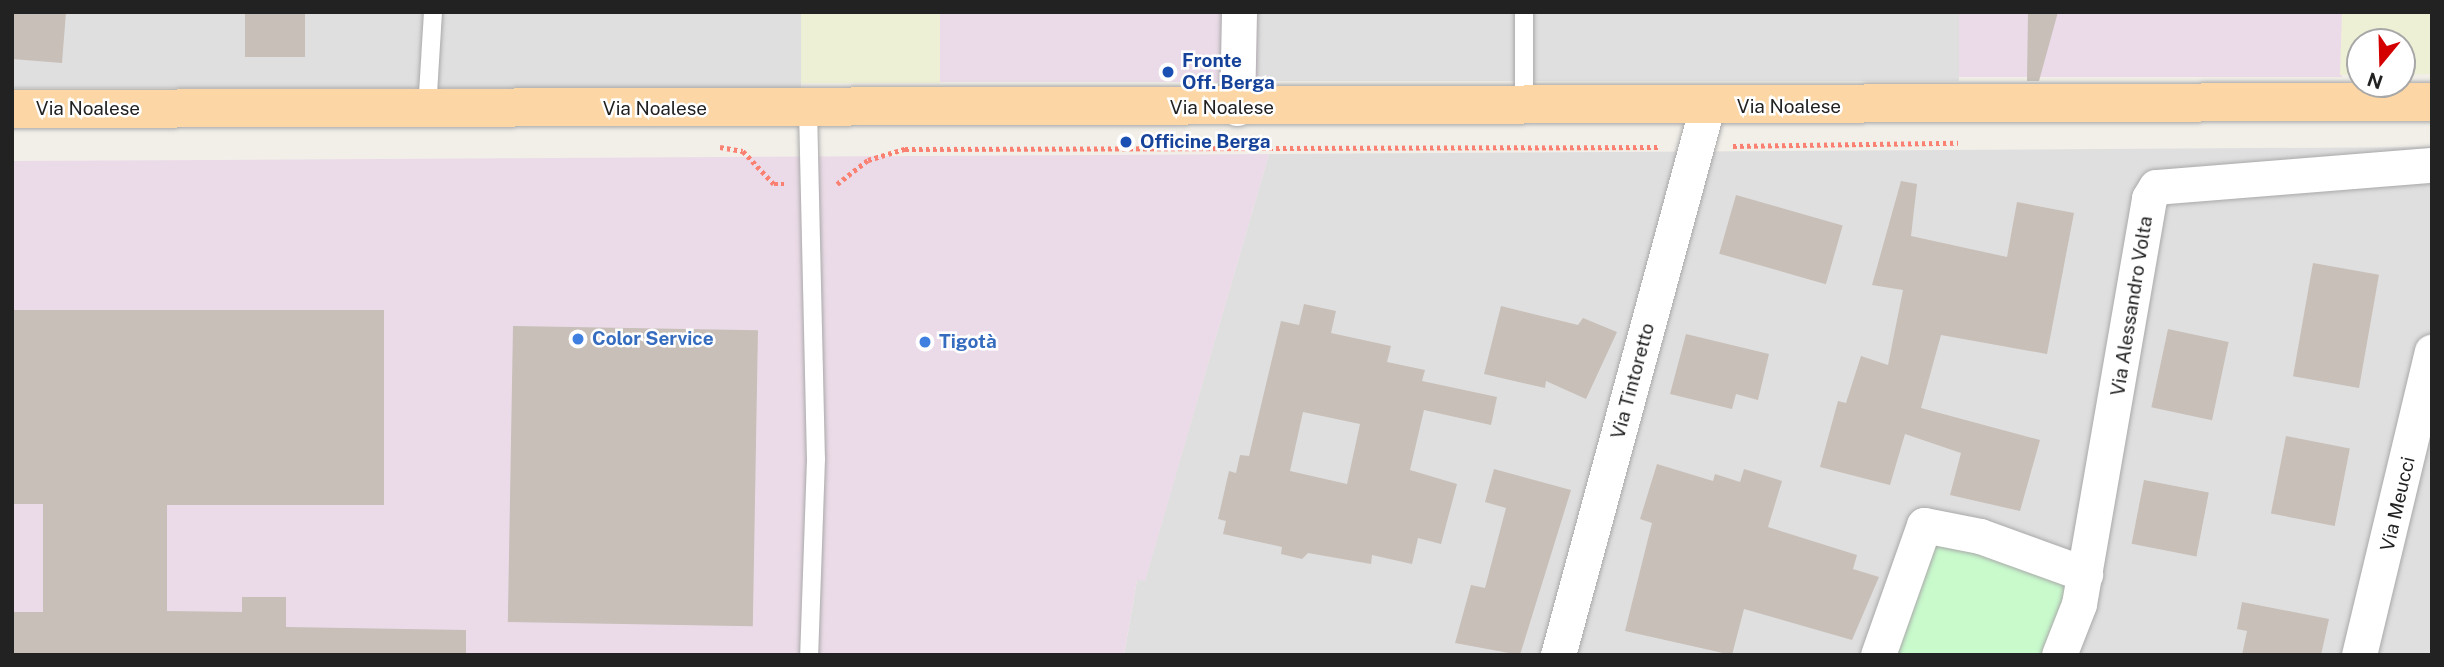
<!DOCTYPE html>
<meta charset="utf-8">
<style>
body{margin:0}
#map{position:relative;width:2444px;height:667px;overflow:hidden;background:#f2efe9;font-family:"Public Sans",sans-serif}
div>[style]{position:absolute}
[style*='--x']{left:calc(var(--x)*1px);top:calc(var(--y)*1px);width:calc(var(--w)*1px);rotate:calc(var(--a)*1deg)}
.residential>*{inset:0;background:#e0dfdf;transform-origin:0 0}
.industrial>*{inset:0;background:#ebdbe8;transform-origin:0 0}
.farmland>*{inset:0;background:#eef0d5;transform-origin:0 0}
.park>*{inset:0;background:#c8facc}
.building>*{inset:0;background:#c7bfb8;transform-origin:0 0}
.path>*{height:4.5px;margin-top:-2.25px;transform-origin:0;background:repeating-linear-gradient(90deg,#fa8072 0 3.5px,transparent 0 7px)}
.roads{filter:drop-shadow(0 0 2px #a9a9a9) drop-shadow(0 0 2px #a9a9a9)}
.service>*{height:18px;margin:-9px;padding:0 9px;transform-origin:9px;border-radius:9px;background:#fff}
.minor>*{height:35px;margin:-17.5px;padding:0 17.5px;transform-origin:17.5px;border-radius:17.5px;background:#fff}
.primary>*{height:38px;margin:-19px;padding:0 19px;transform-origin:19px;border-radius:19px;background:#fcd6a4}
.dots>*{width:19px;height:19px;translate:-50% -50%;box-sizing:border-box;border:4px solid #fff;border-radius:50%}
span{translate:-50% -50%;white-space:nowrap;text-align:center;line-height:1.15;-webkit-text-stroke:5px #fff;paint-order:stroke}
.transit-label{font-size:19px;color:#164399;font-weight:700}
.left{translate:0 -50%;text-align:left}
.street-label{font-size:19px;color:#222}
.shop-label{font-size:19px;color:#366cbe;font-weight:700}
.frame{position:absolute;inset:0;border:14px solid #222;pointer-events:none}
.north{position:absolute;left:2346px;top:28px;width:70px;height:70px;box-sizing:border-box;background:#fff;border:2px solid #a7a7a7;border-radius:50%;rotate:199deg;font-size:19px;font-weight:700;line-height:28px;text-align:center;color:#222}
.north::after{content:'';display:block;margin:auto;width:24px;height:32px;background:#d40000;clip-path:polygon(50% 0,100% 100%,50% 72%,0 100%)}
</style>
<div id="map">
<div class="residential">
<div style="left:12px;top:12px;width:789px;height:76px"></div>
<div style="left:1258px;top:12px;width:701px;height:69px"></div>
<div style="clip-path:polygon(2432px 147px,2432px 655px,1124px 655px,1137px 580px,1145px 580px,1269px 154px)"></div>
</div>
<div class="industrial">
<div style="left:940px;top:12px;width:318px;height:70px"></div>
<div style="left:1959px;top:12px;width:383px;height:65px"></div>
<div style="clip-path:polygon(1269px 154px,1145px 581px,1137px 580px,1124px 655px,12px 655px,12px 161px)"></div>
</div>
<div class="farmland">
<div style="left:801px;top:12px;width:139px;height:71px"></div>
<div style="clip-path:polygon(2342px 12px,2432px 12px,2432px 74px,2402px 75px,2402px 42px,2360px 42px,2360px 75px,2340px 75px)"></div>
</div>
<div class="park">
<div style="clip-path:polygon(1941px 531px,2074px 580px,2046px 655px,1894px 655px)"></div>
</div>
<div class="building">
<div style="clip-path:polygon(12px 12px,66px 12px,62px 63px,12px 59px)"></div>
<div style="left:245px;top:12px;width:60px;height:45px"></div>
<div style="clip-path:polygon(2028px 12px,2058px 12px,2039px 81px,2027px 81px)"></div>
<div style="clip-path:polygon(1901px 181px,1917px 184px,1911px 236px,2007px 257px,2017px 202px,2074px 213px,2047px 354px,1941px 335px,1921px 408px,2040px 440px,2020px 511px,1950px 495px,1961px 453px,1905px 434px,1890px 485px,1820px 467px,1838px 401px,1846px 403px,1861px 356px,1888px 365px,1903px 290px,1872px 285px)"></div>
<div style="left:1736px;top:195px;width:111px;height:61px;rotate:16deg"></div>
<div style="left:2313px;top:263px;width:67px;height:115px;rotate:10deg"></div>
<div style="clip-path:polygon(evenodd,1304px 304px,1336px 311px,1331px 333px,1391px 346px,1387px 362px,1425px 370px,1422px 381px,1497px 397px,1491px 425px,1424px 410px,1410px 470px,1457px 484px,1441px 544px,1418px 538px,1412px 564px,1372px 555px,1371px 564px,1308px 553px,1302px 559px,1281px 554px,1282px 547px,1223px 534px,1226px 521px,1218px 519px,1229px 471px,1236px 473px,1240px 455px,1249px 456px,1281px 321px,1299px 325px,1304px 304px,1303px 412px,1360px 424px,1347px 484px,1290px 471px,1303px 412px)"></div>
<div style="clip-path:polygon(1501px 306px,1578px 325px,1583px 318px,1617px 332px,1586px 399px,1546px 381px,1545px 388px,1484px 374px)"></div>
<div style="clip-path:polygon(12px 310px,384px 310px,384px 505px,167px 505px,167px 611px,242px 612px,242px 597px,286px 597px,286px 627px,466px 630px,466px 655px,12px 655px,12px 612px,43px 612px,43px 504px,12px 504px)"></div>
<div style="left:513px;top:326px;width:245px;height:296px;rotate:1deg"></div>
<div style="left:2168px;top:329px;width:62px;height:80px;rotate:12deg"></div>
<div style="clip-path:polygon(1686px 334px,1769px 354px,1758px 400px,1736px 394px,1732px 409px,1670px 394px)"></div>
<div style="left:2286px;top:436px;width:65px;height:79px;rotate:11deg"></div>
<div style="clip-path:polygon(1657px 464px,1713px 481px,1715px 474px,1740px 482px,1744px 469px,1782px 481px,1768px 527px,1857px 555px,1853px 569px,1879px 577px,1852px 640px,1744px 609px,1732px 655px,1625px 631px,1652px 523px,1640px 519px)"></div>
<div style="clip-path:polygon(1494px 469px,1571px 490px,1520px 655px,1455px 643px,1471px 585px,1485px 588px,1506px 508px,1485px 502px)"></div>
<div style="left:2144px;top:480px;width:66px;height:65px;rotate:11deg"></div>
<div style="clip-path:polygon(2242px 602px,2329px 619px,2321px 655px,2242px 655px,2247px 631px,2237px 629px)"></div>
</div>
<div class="path">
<div style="--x:1733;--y:146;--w:225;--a:-0.8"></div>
<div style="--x:720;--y:147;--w:23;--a:10"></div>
<div style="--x:743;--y:151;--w:45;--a:46.8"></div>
<div style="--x:774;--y:184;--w:12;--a:0"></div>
<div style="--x:837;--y:184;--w:39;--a:-38"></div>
<div style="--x:868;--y:160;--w:39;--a:-17"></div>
<div style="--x:905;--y:149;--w:756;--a:-0.15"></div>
</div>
<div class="roads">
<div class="service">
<div style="--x:1524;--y:12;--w:97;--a:90"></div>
<div style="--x:808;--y:109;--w:350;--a:88.7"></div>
<div style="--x:816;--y:459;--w:196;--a:92"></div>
<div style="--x:427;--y:110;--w:98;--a:-86.5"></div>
</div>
<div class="minor">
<div style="--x:1237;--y:108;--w:96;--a:-88.8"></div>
<div style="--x:1558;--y:655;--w:568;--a:-74.79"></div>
<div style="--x:1878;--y:655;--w:138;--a:-70.5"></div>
<div style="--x:1924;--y:525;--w:57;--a:11.1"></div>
<div style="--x:1980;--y:536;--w:112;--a:19.9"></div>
<div style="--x:2059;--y:655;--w:55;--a:-68.6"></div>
<div style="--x:2079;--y:604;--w:412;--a:-80.2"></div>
<div style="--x:2149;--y:198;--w:13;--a:-58"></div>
<div style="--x:2156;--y:187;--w:277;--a:-4.6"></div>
<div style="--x:2359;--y:655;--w:312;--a:-76.5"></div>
</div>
<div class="primary">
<div style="--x:12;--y:109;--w:2420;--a:-0.17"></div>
</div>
</div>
<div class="dots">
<div style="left:1168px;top:72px;background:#1a4fb4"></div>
<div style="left:1126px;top:142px;background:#1a4fb4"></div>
<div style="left:578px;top:339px;background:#3f7fe0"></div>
<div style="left:925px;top:342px;background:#3f7fe0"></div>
</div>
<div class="transit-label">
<span class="left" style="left:1182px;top:72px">Fronte<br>Off. Berga</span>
<span class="left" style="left:1140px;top:142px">Officine Berga</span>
</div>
<div class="street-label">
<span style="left:1789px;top:107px">Via Noalese</span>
<span style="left:1222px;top:108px">Via Noalese</span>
<span style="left:88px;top:109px">Via Noalese</span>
<span style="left:655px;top:109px">Via Noalese</span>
<span style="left:2132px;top:306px;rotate:-81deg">Via Alessandro Volta</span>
<span style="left:1633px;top:381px;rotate:-75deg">Via Tintoretto</span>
<span style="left:2398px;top:504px;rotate:-77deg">Via Meucci</span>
</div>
<div class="shop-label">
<span class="left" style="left:592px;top:339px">Color Service</span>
<span class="left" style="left:939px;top:342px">Tigotà</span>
</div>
<div class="frame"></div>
<div class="north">N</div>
</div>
